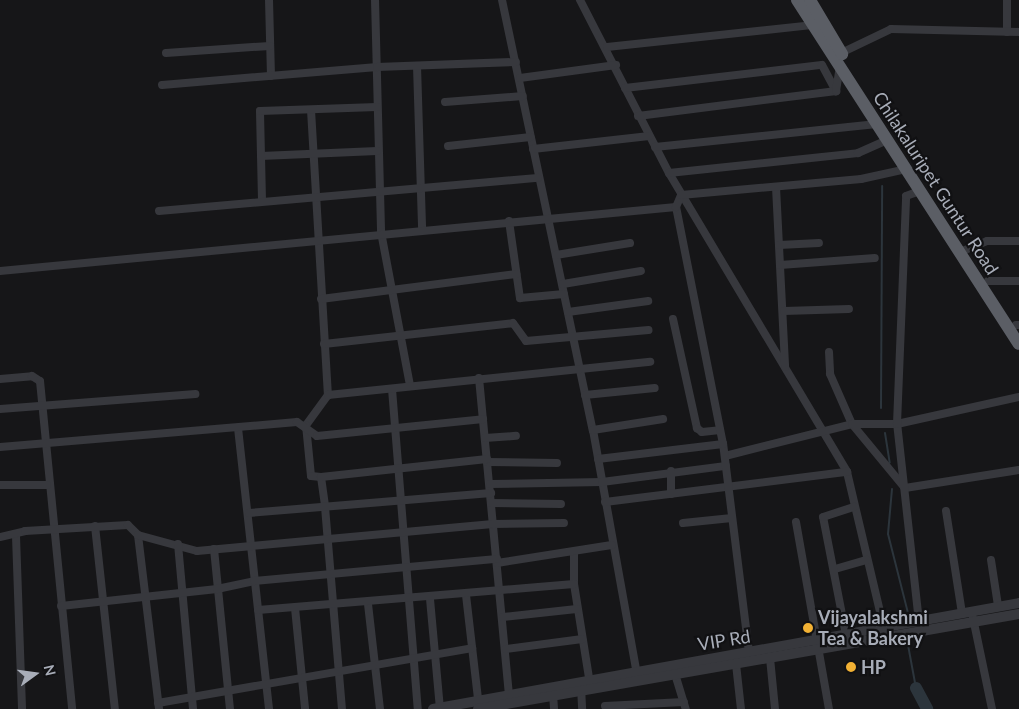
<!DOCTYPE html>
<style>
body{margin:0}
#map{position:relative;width:1019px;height:709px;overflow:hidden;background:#161618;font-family:Lato,sans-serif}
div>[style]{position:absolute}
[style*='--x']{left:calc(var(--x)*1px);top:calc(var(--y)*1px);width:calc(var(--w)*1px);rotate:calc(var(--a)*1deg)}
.stream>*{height:2px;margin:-1px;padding:0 1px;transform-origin:1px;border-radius:1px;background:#2c353c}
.river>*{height:12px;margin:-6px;padding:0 6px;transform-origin:6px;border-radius:6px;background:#2c353c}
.minor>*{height:8px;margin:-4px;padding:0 4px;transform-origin:4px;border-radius:4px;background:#37383d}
.tertiary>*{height:10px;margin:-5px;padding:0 5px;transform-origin:5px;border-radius:5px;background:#37383d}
.trunk>*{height:12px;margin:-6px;padding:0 6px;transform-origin:6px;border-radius:6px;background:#5b5e65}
.dots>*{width:14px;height:14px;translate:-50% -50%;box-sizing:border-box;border:2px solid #111113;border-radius:50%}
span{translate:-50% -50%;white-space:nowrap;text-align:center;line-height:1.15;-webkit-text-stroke:4.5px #111113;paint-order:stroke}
.street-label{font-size:18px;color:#a8adb8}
.poi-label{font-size:18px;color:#a8adb8;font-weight:700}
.left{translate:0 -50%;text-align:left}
.north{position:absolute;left:10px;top:649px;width:50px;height:50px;-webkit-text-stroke:4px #111113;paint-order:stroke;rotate:76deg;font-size:14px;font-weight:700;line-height:20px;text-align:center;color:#a8adb8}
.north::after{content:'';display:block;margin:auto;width:18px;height:22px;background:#a8adb8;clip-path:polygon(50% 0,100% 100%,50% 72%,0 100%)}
</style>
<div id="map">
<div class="stream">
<div style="--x:881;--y:408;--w:222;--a:-89.7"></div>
<div style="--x:885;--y:433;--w:30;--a:81"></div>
<div style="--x:892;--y:489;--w:45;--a:95.1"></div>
<div style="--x:888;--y:534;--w:86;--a:75.8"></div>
<div style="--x:908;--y:645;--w:44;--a:79.5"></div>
</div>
<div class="river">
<div style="--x:916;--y:688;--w:24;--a:62"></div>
</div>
<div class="minor">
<div style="--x:269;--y:0;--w:76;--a:88.5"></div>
<div style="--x:375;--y:0;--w:232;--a:88.5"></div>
<div style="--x:381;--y:232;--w:156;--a:79.3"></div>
<div style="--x:502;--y:0;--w:440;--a:78.1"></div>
<div style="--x:593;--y:430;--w:244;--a:79.8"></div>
<div style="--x:580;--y:0;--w:195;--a:62.8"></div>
<div style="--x:669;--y:173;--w:348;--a:59.2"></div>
<div style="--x:847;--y:472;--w:160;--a:76.7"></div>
<div style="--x:1007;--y:0;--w:32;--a:90"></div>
<div style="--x:607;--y:47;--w:208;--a:-6.1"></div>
<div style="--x:166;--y:53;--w:104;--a:-3.9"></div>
<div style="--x:841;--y:53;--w:55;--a:-25.6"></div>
<div style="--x:891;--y:29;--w:128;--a:1.3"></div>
<div style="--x:417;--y:66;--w:162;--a:88.2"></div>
<div style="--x:520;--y:78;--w:97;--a:-7.7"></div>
<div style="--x:162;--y:85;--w:216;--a:-4.8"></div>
<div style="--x:377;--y:67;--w:139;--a:-2.1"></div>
<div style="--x:625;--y:88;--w:198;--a:-6.7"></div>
<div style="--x:822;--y:65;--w:30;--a:62"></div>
<div style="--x:445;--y:102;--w:78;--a:-4.4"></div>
<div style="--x:311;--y:110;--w:286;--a:86.6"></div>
<div style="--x:328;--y:395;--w:37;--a:126"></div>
<div style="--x:306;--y:425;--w:51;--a:84.4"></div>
<div style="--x:311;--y:476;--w:10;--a:6"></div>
<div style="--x:321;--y:477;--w:30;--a:82"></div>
<div style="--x:325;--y:507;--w:203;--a:85.2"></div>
<div style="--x:638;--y:116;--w:200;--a:-7.2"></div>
<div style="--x:836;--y:91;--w:24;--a:-81"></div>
<div style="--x:448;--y:146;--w:83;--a:-6.2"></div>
<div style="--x:655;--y:147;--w:223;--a:-5.9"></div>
<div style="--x:533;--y:149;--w:117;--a:-6.4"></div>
<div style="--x:261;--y:156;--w:116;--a:-2.5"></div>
<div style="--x:669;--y:173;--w:190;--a:-6"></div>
<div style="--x:858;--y:153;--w:32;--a:-24"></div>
<div style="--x:776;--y:187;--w:180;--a:87.1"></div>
<div style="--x:262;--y:200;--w:89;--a:-91.3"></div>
<div style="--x:260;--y:111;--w:117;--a:-2"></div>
<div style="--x:159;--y:211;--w:380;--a:-5"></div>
<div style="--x:509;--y:221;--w:78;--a:81.9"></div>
<div style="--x:520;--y:298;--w:44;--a:-5.2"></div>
<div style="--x:779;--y:245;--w:40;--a:-2.9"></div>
<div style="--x:960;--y:252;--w:29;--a:-22"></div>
<div style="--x:987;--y:241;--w:32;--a:0"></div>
<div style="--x:556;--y:255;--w:75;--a:-9.2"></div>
<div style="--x:780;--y:265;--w:95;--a:-4.2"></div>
<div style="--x:0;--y:271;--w:679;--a:-5.41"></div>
<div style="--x:988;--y:281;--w:31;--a:0"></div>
<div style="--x:563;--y:284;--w:79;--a:-9.5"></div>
<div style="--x:321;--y:299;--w:197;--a:-7.3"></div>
<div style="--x:784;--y:311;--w:65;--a:-1.8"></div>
<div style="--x:568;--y:312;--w:81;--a:-7.8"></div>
<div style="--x:673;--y:319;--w:112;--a:77.6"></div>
<div style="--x:697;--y:428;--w:6;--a:39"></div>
<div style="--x:702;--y:432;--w:18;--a:-6"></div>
<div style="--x:1016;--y:325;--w:3;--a:0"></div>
<div style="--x:324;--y:344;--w:190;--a:-6.3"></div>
<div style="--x:513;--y:323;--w:22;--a:54"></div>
<div style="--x:526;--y:341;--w:123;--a:-5.1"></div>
<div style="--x:829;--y:352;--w:22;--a:87"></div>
<div style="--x:830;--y:374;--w:55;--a:66.3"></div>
<div style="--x:852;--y:424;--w:83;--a:50.4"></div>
<div style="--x:905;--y:488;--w:115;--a:-9"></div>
<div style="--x:479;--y:378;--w:316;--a:84.6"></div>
<div style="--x:0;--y:379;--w:32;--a:-5"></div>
<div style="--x:32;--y:376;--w:9;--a:32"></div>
<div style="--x:40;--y:381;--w:330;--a:84.4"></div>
<div style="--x:392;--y:389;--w:321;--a:85.4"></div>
<div style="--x:328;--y:395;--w:324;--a:-5.9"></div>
<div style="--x:585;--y:395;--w:70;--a:-5.7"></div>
<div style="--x:0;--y:409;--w:196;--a:-4.4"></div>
<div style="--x:238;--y:428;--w:283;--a:83.7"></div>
<div style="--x:593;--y:430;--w:71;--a:-8.9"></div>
<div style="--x:485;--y:438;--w:31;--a:-4"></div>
<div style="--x:0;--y:447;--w:298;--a:-4.8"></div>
<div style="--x:297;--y:422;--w:24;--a:35"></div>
<div style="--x:317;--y:436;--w:167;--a:-5.8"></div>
<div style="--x:725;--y:456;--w:131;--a:-14.1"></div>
<div style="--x:852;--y:424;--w:45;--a:0"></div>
<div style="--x:897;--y:424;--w:125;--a:-12.5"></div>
<div style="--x:598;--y:459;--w:126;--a:-6.8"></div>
<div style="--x:487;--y:462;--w:70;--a:0.8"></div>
<div style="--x:321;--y:477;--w:167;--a:-6.2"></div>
<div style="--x:490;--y:484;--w:112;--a:-1"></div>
<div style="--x:602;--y:482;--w:125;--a:-7.4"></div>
<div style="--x:0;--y:485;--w:47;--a:0"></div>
<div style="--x:671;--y:494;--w:23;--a:-90"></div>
<div style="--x:605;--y:502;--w:244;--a:-7.1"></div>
<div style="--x:491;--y:503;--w:70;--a:0.8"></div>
<div style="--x:946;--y:511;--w:103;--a:81.1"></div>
<div style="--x:249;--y:513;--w:243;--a:-4.7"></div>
<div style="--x:796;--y:522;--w:190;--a:80"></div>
<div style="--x:683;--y:523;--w:49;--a:-5.8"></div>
<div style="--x:95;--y:526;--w:184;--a:83.8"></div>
<div style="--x:138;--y:535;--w:175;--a:83.1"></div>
<div style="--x:16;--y:536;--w:173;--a:88"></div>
<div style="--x:0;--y:537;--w:26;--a:-13"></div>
<div style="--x:25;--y:531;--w:103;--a:-3.3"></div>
<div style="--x:128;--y:525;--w:14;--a:45"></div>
<div style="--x:138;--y:535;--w:61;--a:15.2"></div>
<div style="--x:197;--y:551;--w:297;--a:-5.2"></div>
<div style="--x:493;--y:524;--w:71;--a:-0.8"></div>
<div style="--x:178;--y:544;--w:166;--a:84.8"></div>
<div style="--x:214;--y:549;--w:161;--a:84.3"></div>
<div style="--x:574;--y:552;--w:32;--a:90"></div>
<div style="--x:574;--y:584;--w:95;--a:80.9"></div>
<div style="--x:991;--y:560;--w:47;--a:81.3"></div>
<div style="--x:497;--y:563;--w:116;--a:-8.9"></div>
<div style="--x:835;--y:569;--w:33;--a:-16"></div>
<div style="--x:466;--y:595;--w:105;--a:83.4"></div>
<div style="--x:430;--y:599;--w:109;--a:84.8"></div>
<div style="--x:368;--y:604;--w:106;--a:83.5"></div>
<div style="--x:61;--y:606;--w:157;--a:-6.2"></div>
<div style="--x:217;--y:589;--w:38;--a:-12"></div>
<div style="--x:254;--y:581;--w:244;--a:-5.2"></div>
<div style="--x:295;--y:608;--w:101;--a:84.3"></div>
<div style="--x:258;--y:610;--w:317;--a:-4.7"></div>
<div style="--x:503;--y:617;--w:74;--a:-6.2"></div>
<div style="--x:973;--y:618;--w:93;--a:78.2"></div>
<div style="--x:919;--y:622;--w:199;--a:-96.3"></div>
<div style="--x:897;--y:424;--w:228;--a:-87.7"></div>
<div style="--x:906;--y:196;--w:15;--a:-20"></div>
<div style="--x:846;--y:635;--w:120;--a:-101"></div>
<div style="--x:823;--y:517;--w:33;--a:-18"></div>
<div style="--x:506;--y:649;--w:77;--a:-7.5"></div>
<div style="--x:749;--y:652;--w:210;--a:-97.1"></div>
<div style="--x:723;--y:444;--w:242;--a:-101.2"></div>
<div style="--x:676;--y:207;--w:13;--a:-67"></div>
<div style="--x:681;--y:195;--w:181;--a:-5.1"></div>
<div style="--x:861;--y:179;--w:46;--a:-12.5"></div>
<div style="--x:770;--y:658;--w:51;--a:84.4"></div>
<div style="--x:736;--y:664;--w:45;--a:83.7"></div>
<div style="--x:675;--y:674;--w:37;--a:73"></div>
<div style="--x:581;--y:687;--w:22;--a:87"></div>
<div style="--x:553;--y:694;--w:15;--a:86"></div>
<div style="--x:158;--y:703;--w:319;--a:-9.9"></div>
<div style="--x:605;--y:706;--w:79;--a:-2.9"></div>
</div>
<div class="tertiary">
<div style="--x:433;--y:709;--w:596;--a:-10.25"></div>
<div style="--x:478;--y:709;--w:549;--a:-9.96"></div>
</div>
<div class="trunk">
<div style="--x:797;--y:0;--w:409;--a:57.2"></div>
<div style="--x:810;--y:0;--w:63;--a:59.3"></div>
</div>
<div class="dots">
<div style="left:808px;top:628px;background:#f2b134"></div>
<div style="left:851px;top:667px;background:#f2b134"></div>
</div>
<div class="street-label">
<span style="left:936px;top:183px;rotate:57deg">Chilakaluripet Guntur Road</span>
<span style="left:724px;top:640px;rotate:-9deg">VIP Rd</span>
</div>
<div class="poi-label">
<span class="left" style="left:818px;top:628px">Vijayalakshmi<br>Tea &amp; Bakery</span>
<span class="left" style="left:861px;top:667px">HP</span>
</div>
<div class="north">N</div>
</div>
